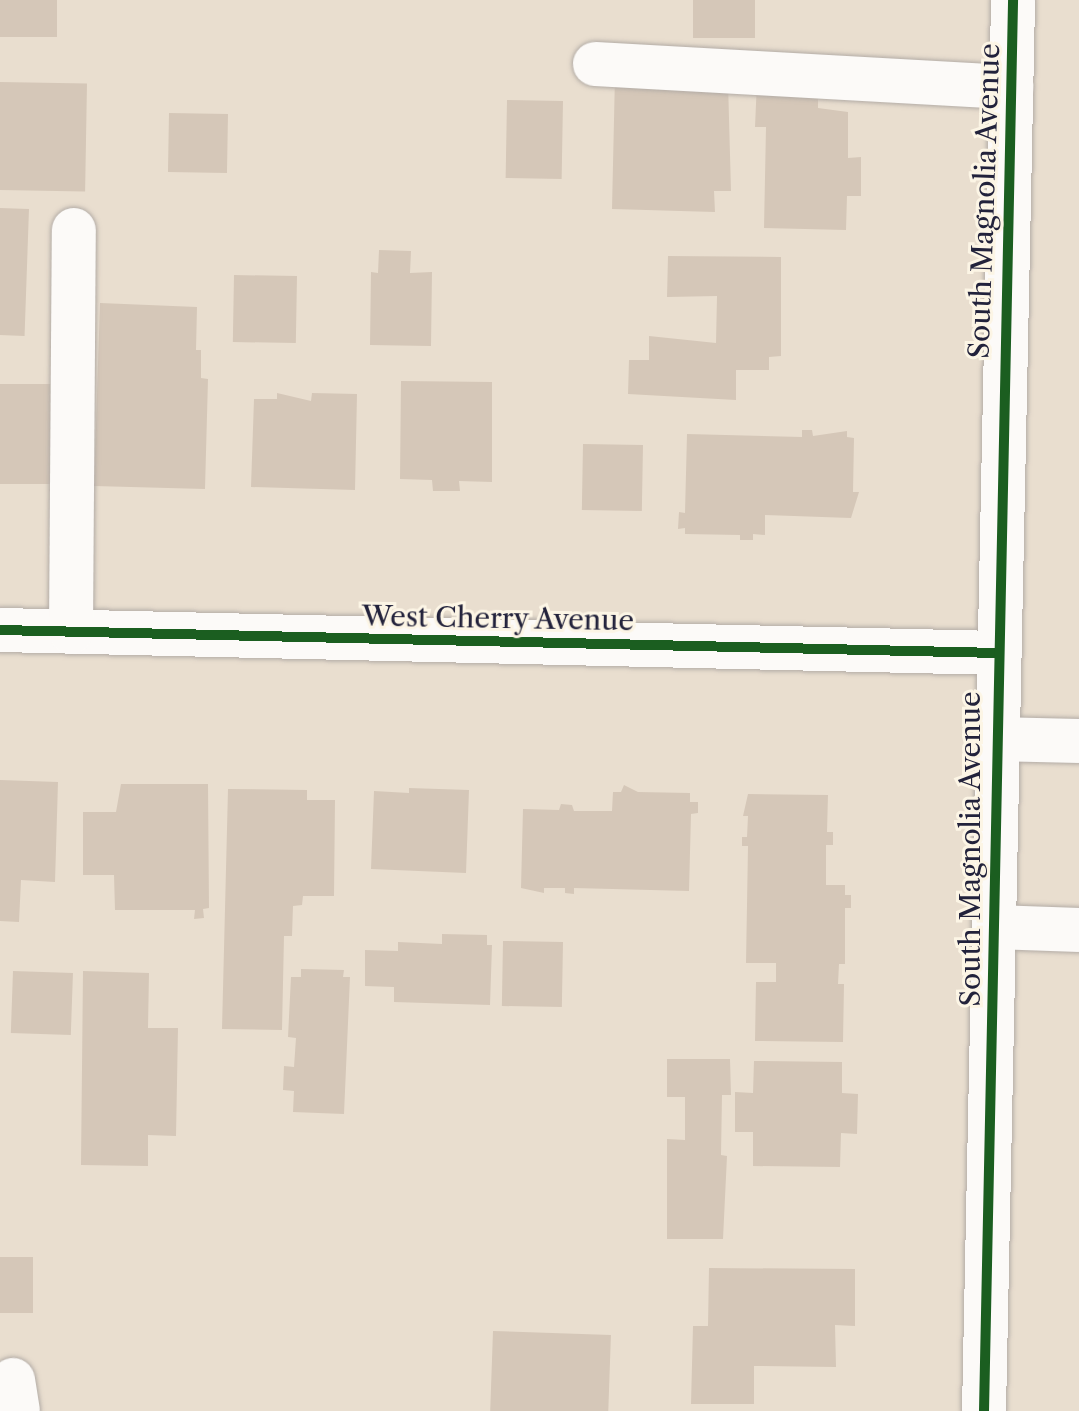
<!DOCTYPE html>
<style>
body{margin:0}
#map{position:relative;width:1079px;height:1411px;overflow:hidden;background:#e9decf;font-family:"Libre Caslon Text",serif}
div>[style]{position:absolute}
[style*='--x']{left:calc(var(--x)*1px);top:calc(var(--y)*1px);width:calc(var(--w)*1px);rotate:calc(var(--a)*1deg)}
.building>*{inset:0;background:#d5c7b8;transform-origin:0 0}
.roads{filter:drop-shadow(0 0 2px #b3aca6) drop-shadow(0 0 2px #b3aca6)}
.minor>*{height:44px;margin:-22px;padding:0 22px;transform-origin:22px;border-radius:22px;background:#fcfaf8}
.cycleway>*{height:10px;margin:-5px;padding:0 5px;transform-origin:5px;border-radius:5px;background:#1b5e20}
span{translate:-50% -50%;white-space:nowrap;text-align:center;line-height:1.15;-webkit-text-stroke:6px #fcf5e5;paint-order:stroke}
.street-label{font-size:28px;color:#22223b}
</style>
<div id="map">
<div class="building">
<div style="left:0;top:0;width:57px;height:37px"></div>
<div style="left:693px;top:0;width:62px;height:38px"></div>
<div style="clip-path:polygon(615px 75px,728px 82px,731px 191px,714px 191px,715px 212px,612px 209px)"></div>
<div style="clip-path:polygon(757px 81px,818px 82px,818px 108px,848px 112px,848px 158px,861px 157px,861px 196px,847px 196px,846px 230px,764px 228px,766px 127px,755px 127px)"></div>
<div style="left:0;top:82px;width:87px;height:108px;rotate:1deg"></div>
<div style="left:507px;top:100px;width:56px;height:78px;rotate:1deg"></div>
<div style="left:169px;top:113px;width:59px;height:59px;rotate:1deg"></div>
<div style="left:0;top:208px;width:29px;height:127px;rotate:2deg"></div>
<div style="clip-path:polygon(379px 250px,411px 251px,410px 273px,432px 272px,431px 346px,370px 345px,371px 272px,378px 273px)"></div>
<div style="clip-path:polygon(668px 256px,781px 257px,781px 356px,769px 357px,769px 370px,736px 370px,736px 400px,628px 394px,629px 360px,649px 360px,649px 336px,716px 343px,717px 296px,667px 297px)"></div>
<div style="left:234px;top:275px;width:63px;height:67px;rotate:1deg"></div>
<div style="clip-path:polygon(100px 303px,197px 307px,196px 350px,201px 350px,201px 378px,208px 379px,205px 489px,94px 486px)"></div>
<div style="clip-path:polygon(401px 381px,492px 382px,492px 482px,459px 481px,460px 491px,433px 491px,432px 480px,400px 479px)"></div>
<div style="left:0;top:384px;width:66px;height:100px"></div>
<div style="clip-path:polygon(277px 393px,311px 401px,312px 393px,357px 394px,355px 490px,251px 487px,254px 399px,277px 399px)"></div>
<div style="clip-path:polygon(802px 430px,812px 430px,813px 436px,847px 431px,847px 437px,854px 438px,853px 492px,859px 492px,851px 518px,765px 515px,765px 535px,753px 534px,753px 540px,740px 540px,740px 535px,685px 534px,685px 528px,678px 529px,679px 512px,685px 513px,687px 434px,802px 437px)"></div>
<div style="left:583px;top:444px;width:60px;height:66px;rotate:1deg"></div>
<div style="clip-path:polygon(0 780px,58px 782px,55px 882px,21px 880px,19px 922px,0 921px)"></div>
<div style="clip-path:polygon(121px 784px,208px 784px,209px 908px,203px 909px,204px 918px,194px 919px,195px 910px,115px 910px,114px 875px,83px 875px,83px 812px,116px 812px)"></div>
<div style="clip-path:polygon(624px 785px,638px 792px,690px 793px,690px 802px,698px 802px,698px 813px,691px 814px,689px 891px,574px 888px,574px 894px,565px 893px,565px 888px,544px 888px,544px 893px,521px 888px,523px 809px,559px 810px,561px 804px,572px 805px,574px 811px,612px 811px,613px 792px,621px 792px)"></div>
<div style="clip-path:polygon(409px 788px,469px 790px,466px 873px,371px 869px,374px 791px,409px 793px)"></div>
<div style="clip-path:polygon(228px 789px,307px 790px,307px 800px,335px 800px,334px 896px,303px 896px,302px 905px,293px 906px,292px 936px,284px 936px,282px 1030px,222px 1029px)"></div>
<div style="clip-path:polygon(748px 794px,828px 795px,827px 832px,833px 832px,833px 845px,826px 845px,826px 885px,845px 885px,845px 895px,851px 895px,851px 908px,845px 908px,845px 964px,839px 964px,838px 984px,844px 984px,843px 1042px,755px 1041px,756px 982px,776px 982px,776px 963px,746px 963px,748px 846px,742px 846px,742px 837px,747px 837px,748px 816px,743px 816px)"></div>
<div style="clip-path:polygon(442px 934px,487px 935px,487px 945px,492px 945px,490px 1005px,394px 1002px,394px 987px,365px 986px,365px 950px,398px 951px,398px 942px,442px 944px)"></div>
<div style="left:503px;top:941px;width:60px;height:65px;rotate:1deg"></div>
<div style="clip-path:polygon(301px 969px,344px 970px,343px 977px,350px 977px,344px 1114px,293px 1112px,294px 1091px,283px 1090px,284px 1066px,294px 1067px,296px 1038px,288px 1037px,291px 977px,301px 977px)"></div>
<div style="left:13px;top:971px;width:60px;height:62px;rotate:2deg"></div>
<div style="clip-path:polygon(83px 971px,149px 973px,148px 1028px,178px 1028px,176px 1136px,148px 1135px,148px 1166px,81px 1165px)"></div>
<div style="clip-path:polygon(667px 1059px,730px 1059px,731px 1095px,722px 1095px,721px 1155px,727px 1156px,723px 1239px,667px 1239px,667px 1139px,685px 1140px,685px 1097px,667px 1097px)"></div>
<div style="clip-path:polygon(754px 1061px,842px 1062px,842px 1093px,858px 1094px,857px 1134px,841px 1133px,840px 1167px,753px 1166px,753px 1132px,735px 1132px,735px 1092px,753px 1093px)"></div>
<div style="left:0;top:1257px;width:33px;height:56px"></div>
<div style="clip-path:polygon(709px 1268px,855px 1269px,855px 1326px,835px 1325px,836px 1367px,754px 1366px,754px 1404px,691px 1404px,693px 1326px,708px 1326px)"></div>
<div style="left:493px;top:1331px;width:118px;height:80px;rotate:2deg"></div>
</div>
<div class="roads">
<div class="minor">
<div style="--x:595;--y:64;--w:417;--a:3.2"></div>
<div style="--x:0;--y:630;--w:996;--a:1.32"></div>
<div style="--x:71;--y:632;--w:402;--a:-89.6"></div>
<div style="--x:994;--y:739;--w:85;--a:1.3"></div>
<div style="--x:995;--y:927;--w:84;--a:2"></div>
<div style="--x:13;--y:1380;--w:31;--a:81"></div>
<div style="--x:984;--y:1411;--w:1411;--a:-88.82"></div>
</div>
</div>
<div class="cycleway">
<div style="--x:0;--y:630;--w:996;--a:1.32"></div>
<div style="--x:984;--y:1411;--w:1411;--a:-88.82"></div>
</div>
<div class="street-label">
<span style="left:984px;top:201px;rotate:-88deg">South Magnolia Avenue</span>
<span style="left:498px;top:618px;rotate:1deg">West Cherry Avenue</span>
<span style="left:970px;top:849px;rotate:-90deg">South Magnolia Avenue</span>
</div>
</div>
